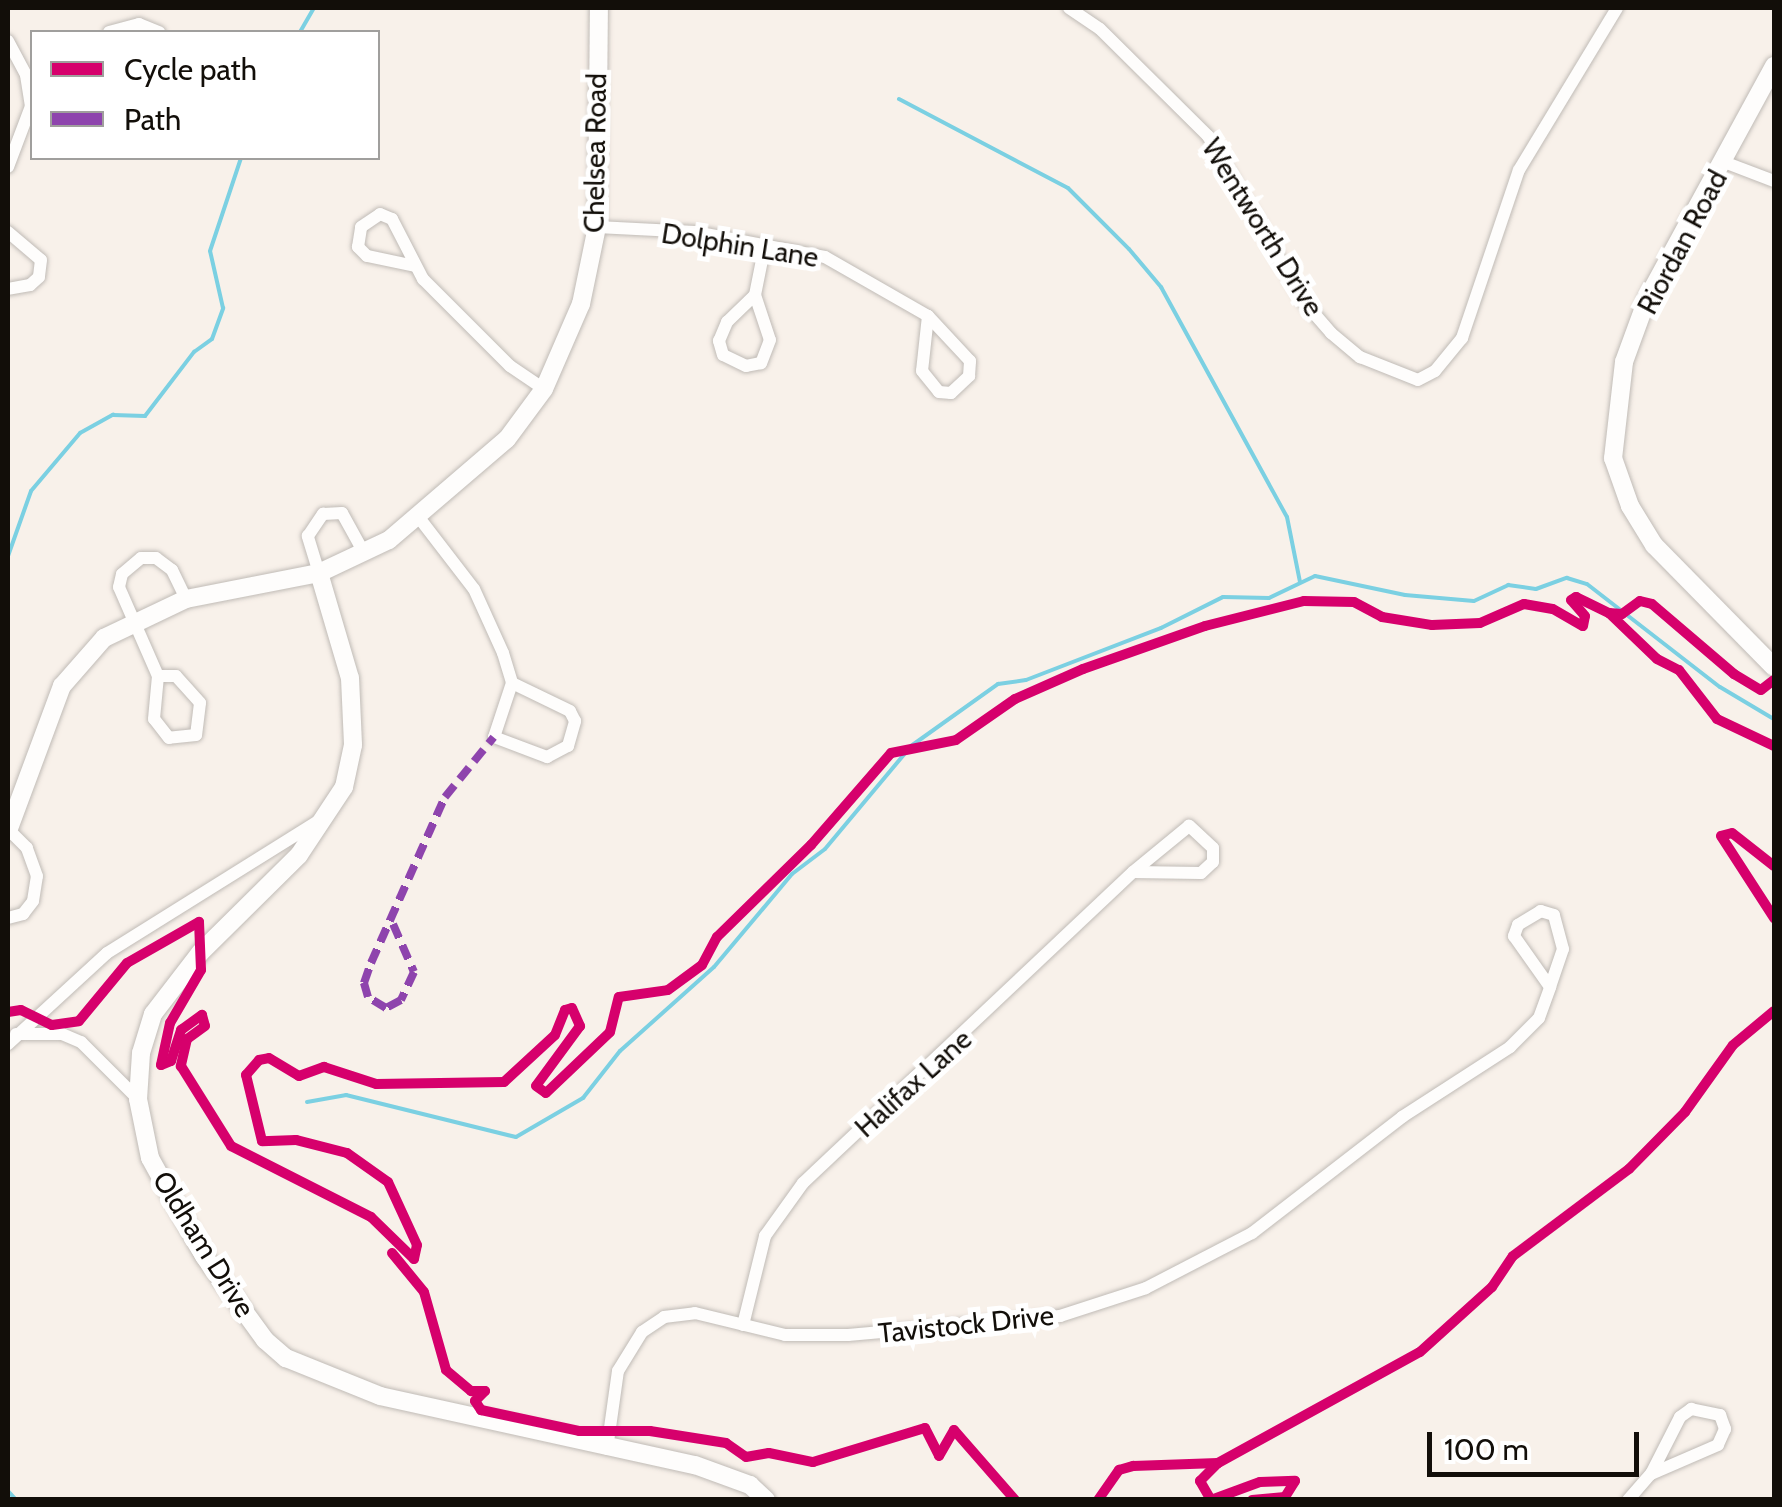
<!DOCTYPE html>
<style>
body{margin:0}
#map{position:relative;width:1782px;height:1507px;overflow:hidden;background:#f8f1ea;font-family:Cabin,sans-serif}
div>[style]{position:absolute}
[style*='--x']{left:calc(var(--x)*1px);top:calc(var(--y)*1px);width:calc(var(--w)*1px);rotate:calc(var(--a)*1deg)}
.stream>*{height:4px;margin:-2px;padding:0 2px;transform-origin:2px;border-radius:2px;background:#7bd0e2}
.roads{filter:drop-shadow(0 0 2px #c0bbb6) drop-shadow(0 0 2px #c0bbb6)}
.street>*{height:12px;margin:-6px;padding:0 6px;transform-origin:6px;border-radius:6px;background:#fefdfc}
.secondary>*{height:18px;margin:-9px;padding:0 9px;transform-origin:9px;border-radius:9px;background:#fefdfc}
.quiet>*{height:8px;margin-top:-4px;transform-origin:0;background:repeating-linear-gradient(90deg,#8e44ad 0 15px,transparent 0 23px)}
.cycleway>*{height:10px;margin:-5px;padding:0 5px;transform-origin:5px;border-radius:5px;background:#d6006c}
span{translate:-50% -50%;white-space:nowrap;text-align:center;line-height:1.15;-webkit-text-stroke:10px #fff;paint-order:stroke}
.street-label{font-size:28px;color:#120e09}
.frame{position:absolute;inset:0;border:10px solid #120e09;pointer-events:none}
.legend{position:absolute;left:30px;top:30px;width:350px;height:130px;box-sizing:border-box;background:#fff;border:2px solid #a09f9d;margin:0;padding:12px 18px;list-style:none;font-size:30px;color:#120e09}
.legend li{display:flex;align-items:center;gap:20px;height:50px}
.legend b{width:50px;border:2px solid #a09f9d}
.scale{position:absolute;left:1427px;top:1432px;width:212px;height:45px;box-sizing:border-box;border:5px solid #120e09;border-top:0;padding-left:12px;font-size:30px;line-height:35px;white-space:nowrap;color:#120e09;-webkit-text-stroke:8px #fff;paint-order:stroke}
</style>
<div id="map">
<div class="stream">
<div style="--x:300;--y:32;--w:28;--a:-60"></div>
<div style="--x:899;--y:99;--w:191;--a:27.8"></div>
<div style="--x:1068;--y:188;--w:86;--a:45"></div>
<div style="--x:1129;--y:249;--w:50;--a:49.9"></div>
<div style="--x:1161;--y:287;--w:262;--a:61.3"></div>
<div style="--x:1287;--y:517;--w:66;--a:78.7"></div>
<div style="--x:8;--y:556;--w:69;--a:-70.5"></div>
<div style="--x:31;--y:491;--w:76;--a:-49.8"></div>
<div style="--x:80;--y:433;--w:38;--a:-29"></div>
<div style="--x:113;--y:415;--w:32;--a:2"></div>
<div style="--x:145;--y:416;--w:81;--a:-52.6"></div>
<div style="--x:194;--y:352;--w:22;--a:-36"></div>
<div style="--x:212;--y:339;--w:33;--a:-70"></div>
<div style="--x:223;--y:308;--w:58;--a:-102.8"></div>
<div style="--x:210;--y:251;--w:98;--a:-71.6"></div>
<div style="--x:307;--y:1102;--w:40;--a:-10"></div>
<div style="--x:346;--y:1095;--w:175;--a:13.9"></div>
<div style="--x:516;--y:1137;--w:78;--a:-30.2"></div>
<div style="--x:583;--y:1098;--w:60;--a:-51.8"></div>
<div style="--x:620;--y:1051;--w:126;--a:-41.8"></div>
<div style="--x:714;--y:967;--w:121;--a:-50"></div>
<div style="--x:792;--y:874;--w:41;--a:-37.1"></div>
<div style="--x:825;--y:849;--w:134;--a:-50.1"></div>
<div style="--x:911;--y:746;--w:107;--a:-35.5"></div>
<div style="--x:998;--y:684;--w:28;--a:-8"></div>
<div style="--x:1026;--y:680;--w:145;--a:-21.1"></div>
<div style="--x:1161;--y:628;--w:69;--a:-26.6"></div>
<div style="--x:1223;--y:597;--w:46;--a:1.2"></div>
<div style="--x:1269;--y:598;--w:51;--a:-25.6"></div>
<div style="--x:1315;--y:576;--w:92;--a:11.9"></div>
<div style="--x:1405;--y:595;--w:69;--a:5"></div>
<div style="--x:1474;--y:601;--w:38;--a:-25"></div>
<div style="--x:1508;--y:585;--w:28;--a:8"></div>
<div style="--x:1536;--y:589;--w:33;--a:-20"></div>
<div style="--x:1567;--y:578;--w:21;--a:17"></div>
<div style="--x:1587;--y:584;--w:168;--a:37.8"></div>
<div style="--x:1720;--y:687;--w:63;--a:30.7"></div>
<div style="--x:8;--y:1491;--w:12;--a:48"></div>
</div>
<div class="roads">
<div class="street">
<div style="--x:1069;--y:8;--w:37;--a:34"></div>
<div style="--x:1100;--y:29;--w:152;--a:44.7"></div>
<div style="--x:1208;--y:136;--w:193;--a:59.9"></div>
<div style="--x:1305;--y:303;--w:40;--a:49"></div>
<div style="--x:1331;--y:333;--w:38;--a:40"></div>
<div style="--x:1360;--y:357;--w:62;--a:21.6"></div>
<div style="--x:1418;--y:380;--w:19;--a:-28"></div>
<div style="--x:1435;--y:371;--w:43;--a:-50.7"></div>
<div style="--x:1462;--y:338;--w:177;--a:-71.3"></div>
<div style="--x:1519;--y:170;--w:189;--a:-58.8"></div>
<div style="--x:109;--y:32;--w:31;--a:-15"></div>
<div style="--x:139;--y:24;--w:22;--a:22"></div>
<div style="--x:8;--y:41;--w:38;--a:62"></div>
<div style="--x:26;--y:75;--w:31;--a:81"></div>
<div style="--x:31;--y:106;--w:65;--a:110.7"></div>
<div style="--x:1724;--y:162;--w:53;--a:20.8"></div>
<div style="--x:597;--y:227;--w:98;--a:2.9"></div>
<div style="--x:695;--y:232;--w:132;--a:10.9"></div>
<div style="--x:825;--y:257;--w:119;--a:29.8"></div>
<div style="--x:928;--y:316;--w:55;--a:96.2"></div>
<div style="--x:922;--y:371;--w:27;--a:51"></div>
<div style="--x:939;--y:392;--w:12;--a:5"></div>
<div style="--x:951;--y:393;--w:25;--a:-43"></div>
<div style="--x:969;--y:376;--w:15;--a:-86"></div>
<div style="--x:970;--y:361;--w:62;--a:-133"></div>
<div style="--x:8;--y:232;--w:43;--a:40.3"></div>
<div style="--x:41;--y:260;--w:17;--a:97"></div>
<div style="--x:39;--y:277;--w:12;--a:138"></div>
<div style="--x:30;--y:285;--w:22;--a:170"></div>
<div style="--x:415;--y:266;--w:49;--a:-168.2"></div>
<div style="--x:367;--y:256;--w:13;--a:-135"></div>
<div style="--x:358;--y:247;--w:20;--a:-81"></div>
<div style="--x:361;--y:227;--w:23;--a:-34"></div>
<div style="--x:380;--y:214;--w:13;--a:23"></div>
<div style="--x:392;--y:219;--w:68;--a:62.7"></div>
<div style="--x:423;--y:279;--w:123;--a:45"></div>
<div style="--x:510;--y:366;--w:41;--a:34.1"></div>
<div style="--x:755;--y:295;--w:47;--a:71.6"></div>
<div style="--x:770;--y:340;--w:25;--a:111"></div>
<div style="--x:761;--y:363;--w:15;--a:169"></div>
<div style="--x:746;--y:366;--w:25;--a:-154"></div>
<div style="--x:723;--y:355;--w:15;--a:-106"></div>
<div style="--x:719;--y:341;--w:21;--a:-67"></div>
<div style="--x:727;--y:322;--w:37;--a:-44"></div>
<div style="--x:754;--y:296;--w:1;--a:-45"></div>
<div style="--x:755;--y:295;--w:51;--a:-78.7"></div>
<div style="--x:420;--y:519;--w:88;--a:52.4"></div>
<div style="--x:474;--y:589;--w:70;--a:65.6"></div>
<div style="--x:503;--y:653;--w:31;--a:73"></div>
<div style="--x:512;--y:683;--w:57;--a:108.4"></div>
<div style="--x:494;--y:737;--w:57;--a:20.7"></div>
<div style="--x:547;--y:757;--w:24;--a:-28"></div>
<div style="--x:568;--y:746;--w:26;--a:-74"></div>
<div style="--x:575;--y:721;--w:11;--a:-117"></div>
<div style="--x:570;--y:711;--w:64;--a:-154.2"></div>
<div style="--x:319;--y:573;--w:39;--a:-107"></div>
<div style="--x:308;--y:536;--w:27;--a:-56"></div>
<div style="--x:323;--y:514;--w:19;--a:-3"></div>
<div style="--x:342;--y:513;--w:43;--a:61.1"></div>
<div style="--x:158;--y:676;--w:18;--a:0"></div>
<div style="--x:176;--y:676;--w:36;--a:48"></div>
<div style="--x:200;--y:703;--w:32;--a:97"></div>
<div style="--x:196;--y:735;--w:27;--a:174"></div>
<div style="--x:169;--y:738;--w:24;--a:-128"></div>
<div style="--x:154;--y:719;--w:43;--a:-84.7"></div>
<div style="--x:158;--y:676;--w:97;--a:-113.7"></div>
<div style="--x:119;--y:587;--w:13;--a:-77"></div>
<div style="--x:122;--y:574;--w:25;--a:-40"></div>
<div style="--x:141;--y:558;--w:15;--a:0"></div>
<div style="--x:156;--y:558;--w:20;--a:37"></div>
<div style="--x:172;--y:570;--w:32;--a:64"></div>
<div style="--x:8;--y:918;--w:16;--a:-15"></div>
<div style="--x:23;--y:914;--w:16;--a:-52"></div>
<div style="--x:33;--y:901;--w:25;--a:-81"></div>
<div style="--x:37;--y:876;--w:30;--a:-110"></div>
<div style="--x:27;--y:848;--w:27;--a:-135"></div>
<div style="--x:16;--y:1034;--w:46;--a:0"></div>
<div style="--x:62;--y:1034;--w:21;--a:23"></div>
<div style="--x:81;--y:1042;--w:81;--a:45"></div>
<div style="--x:8;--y:1044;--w:134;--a:-42.6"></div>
<div style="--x:107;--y:953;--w:248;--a:-32"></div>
<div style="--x:743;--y:1325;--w:92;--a:-76.1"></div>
<div style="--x:765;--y:1236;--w:65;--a:-54.4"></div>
<div style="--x:803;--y:1183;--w:453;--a:-43.3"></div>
<div style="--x:1133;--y:872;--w:68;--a:0.8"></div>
<div style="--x:1201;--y:873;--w:16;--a:-43"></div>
<div style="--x:1213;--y:862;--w:14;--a:-90"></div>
<div style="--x:1213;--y:848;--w:33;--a:-137"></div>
<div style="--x:1189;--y:826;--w:72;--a:140.6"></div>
<div style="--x:607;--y:1449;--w:79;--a:-82"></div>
<div style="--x:618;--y:1371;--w:46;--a:-58.4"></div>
<div style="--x:642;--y:1332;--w:27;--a:-34"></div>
<div style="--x:664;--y:1317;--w:31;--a:-7"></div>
<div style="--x:695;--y:1313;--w:93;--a:13.7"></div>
<div style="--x:785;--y:1335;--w:63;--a:0"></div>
<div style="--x:848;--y:1335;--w:213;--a:-5.1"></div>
<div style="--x:1060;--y:1316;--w:90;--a:-18"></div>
<div style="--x:1146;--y:1288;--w:119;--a:-27.4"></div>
<div style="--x:1252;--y:1233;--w:190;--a:-37.7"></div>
<div style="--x:1402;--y:1117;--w:129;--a:-32.9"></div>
<div style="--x:1510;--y:1047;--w:41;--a:-45"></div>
<div style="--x:1539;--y:1018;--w:33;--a:-70"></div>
<div style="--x:1550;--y:987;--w:40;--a:-71.1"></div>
<div style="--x:1563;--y:949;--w:35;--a:-105"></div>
<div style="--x:1554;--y:915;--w:14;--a:-163"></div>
<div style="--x:1541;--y:911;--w:27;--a:149"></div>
<div style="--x:1518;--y:925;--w:12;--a:110"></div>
<div style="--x:1514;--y:936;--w:62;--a:54.8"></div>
<div style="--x:1628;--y:1500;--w:35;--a:-49"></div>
<div style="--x:1651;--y:1474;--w:64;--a:-63"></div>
<div style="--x:1680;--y:1417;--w:14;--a:-36"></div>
<div style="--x:1691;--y:1409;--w:30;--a:12"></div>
<div style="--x:1720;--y:1415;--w:15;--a:70"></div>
<div style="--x:1725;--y:1429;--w:17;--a:114"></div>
<div style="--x:1718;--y:1445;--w:73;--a:156.6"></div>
</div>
<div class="secondary">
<div style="--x:1774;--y:66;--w:265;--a:118.6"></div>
<div style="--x:1647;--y:299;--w:67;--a:110.1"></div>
<div style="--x:1624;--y:362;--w:97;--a:96.5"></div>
<div style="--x:1613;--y:458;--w:51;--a:70.5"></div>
<div style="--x:1630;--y:506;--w:46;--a:58.4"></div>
<div style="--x:1654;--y:545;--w:171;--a:45.5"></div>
<div style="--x:319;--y:573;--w:109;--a:73.6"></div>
<div style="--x:350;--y:678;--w:67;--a:87.4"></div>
<div style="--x:353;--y:745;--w:43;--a:102.1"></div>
<div style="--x:344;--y:787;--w:82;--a:123.5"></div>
<div style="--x:299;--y:855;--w:139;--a:135.3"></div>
<div style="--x:200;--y:953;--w:77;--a:127.6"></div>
<div style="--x:153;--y:1014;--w:41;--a:107.1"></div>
<div style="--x:141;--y:1053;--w:46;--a:93.7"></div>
<div style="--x:138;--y:1099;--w:60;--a:78.5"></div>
<div style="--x:150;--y:1158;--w:112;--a:61.1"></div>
<div style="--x:204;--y:1256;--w:104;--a:54"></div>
<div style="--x:265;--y:1340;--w:28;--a:41"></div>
<div style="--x:286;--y:1358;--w:101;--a:22"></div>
<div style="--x:380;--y:1396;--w:322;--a:12.4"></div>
<div style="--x:695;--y:1465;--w:59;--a:20"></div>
<div style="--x:750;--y:1485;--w:22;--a:43"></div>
<div style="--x:8;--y:831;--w:155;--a:-69.6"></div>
<div style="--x:62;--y:686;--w:64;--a:-48.8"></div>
<div style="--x:104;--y:638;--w:91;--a:-25.4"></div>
<div style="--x:186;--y:599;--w:136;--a:-11.1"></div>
<div style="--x:319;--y:573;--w:77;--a:-25.2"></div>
<div style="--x:389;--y:540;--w:155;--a:-40.6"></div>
<div style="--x:507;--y:439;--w:62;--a:-53.5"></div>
<div style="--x:544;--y:389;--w:93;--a:-66.5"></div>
<div style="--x:581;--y:304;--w:79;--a:-78.3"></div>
<div style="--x:597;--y:227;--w:219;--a:-89.5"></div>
</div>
</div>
<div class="quiet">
<div style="--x:393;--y:924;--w:52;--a:66.4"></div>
<div style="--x:414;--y:972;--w:31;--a:115"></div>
<div style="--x:401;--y:1000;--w:17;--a:152"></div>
<div style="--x:386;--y:1008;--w:21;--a:-149"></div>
<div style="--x:368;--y:997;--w:15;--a:-106"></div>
<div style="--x:364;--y:983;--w:21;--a:-71"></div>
<div style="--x:371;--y:963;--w:182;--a:-66"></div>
<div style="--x:445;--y:797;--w:77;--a:-50.8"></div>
</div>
<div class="cycleway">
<div style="--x:1609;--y:613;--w:13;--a:4"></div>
<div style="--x:1622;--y:614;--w:22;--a:-36"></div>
<div style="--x:1640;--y:601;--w:12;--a:14"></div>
<div style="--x:1652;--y:604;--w:108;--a:40.5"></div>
<div style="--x:1734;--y:674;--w:31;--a:31"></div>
<div style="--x:1761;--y:690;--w:16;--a:-38"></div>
<div style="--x:1774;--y:866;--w:53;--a:-141.8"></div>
<div style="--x:1732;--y:833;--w:11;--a:165"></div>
<div style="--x:1721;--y:836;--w:98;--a:57.1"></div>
<div style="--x:8;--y:1012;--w:13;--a:-9"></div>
<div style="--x:21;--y:1010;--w:34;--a:26"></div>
<div style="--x:52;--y:1025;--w:27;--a:-8"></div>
<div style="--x:79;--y:1021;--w:75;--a:-50.4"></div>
<div style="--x:127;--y:963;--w:83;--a:-29.7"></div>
<div style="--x:199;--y:922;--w:48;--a:87.6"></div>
<div style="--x:201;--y:970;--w:61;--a:120.3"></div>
<div style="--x:170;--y:1023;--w:43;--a:102.1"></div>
<div style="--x:161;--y:1065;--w:11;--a:-22"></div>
<div style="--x:171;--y:1061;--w:33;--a:-72"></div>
<div style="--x:181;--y:1030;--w:26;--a:-36"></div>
<div style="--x:202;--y:1015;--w:11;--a:75"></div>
<div style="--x:205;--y:1026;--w:22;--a:144"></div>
<div style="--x:187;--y:1039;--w:28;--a:103"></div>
<div style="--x:181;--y:1066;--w:94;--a:58"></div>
<div style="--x:231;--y:1146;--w:157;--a:26.9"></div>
<div style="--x:371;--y:1217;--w:60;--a:44.3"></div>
<div style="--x:414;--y:1259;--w:14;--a:-78"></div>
<div style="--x:417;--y:1245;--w:69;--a:-114.7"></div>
<div style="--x:388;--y:1182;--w:50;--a:-144.7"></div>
<div style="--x:347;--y:1153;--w:53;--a:-165.7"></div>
<div style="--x:296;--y:1140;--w:34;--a:178"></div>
<div style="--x:262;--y:1141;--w:68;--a:-103.6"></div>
<div style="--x:246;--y:1075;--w:20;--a:-49"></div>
<div style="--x:259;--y:1060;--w:10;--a:-11"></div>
<div style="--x:269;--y:1058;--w:35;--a:31"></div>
<div style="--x:299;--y:1076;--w:27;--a:-20"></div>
<div style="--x:324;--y:1067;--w:55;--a:18.1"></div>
<div style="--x:376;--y:1084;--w:128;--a:-0.9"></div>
<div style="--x:504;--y:1082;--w:69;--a:-42.7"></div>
<div style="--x:555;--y:1035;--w:27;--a:-68"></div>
<div style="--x:565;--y:1010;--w:7;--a:-16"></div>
<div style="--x:572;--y:1008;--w:20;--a:66"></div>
<div style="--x:580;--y:1026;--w:74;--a:126.3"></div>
<div style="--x:536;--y:1086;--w:12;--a:35"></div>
<div style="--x:546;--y:1093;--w:88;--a:-43.6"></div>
<div style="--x:610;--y:1032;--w:36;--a:-76"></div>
<div style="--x:619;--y:997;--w:49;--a:-8.1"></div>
<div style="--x:668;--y:990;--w:42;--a:-36.3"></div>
<div style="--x:702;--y:965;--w:32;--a:-62"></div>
<div style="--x:717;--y:937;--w:132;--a:-44.4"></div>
<div style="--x:811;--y:845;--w:122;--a:-49"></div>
<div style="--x:891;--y:753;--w:66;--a:-11.3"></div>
<div style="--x:956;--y:740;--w:72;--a:-34.8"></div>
<div style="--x:1015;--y:699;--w:74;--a:-23.8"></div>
<div style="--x:1083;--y:669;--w:129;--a:-19.4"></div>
<div style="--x:1205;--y:626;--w:102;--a:-14.2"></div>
<div style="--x:1304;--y:601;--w:50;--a:1.1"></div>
<div style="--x:1354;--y:602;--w:32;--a:28"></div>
<div style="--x:1382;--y:617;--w:51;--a:9.1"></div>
<div style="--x:1432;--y:625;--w:48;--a:-2.4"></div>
<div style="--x:1480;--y:623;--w:48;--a:-23.4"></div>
<div style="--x:1524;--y:604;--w:29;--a:10"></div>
<div style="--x:1553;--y:609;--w:34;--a:30"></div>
<div style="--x:1583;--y:626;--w:10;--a:-79"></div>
<div style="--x:1585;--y:616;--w:21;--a:-131"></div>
<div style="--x:1571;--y:600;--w:6;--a:-31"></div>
<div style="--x:1576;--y:597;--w:37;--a:26"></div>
<div style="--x:1609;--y:613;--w:66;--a:43.8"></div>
<div style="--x:1657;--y:659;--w:25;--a:27"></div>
<div style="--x:1679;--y:670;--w:62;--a:52.2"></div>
<div style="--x:1717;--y:719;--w:63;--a:25.3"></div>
<div style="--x:392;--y:1253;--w:50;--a:50.6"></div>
<div style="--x:424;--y:1292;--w:81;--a:74.2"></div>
<div style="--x:446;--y:1370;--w:33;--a:40"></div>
<div style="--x:471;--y:1391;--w:14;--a:0"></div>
<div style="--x:485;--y:1391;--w:14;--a:135"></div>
<div style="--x:475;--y:1401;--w:11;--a:56"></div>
<div style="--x:481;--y:1410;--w:100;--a:12.1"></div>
<div style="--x:579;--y:1431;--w:71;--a:0"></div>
<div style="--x:650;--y:1431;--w:77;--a:9"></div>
<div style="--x:726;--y:1443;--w:24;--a:35"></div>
<div style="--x:746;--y:1457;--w:23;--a:-10"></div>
<div style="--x:769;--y:1453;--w:45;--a:11.6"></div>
<div style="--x:813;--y:1462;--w:117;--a:-16.9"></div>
<div style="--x:925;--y:1428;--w:31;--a:63"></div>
<div style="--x:939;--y:1456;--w:30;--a:-60"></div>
<div style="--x:954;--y:1430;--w:93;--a:48.9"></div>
<div style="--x:1098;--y:1500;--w:37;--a:-55"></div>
<div style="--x:1119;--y:1470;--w:15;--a:-16"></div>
<div style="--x:1133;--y:1466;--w:85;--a:-2"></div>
<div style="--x:1211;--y:1500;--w:22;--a:-120"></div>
<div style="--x:1200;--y:1481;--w:25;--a:-45"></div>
<div style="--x:1218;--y:1463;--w:230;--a:-28.8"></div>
<div style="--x:1420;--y:1352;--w:97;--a:-42.1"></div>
<div style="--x:1492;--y:1287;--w:37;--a:-56"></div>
<div style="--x:1513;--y:1256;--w:145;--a:-36.9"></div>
<div style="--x:1629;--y:1169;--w:80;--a:-45.5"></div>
<div style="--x:1685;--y:1112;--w:82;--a:-54.4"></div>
<div style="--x:1733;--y:1045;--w:53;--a:-39.7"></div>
<div style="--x:1211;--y:1500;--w:52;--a:-20.2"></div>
<div style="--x:1260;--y:1482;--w:35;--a:-2"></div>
<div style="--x:1295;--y:1481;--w:19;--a:122"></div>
<div style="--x:1285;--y:1497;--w:33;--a:175"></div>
</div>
<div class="street-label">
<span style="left:595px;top:153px;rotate:-89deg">Chelsea Road</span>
<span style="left:1263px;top:227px;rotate:58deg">Wentworth Drive</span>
<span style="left:1682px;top:242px;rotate:-62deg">Riordan Road</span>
<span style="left:740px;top:245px;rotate:9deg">Dolphin Lane</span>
<span style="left:913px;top:1083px;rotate:-42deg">Halifax Lane</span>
<span style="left:204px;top:1244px;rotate:58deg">Oldham Drive</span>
<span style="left:966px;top:1324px;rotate:-6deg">Tavistock Drive</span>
</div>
<div class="frame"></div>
<ul class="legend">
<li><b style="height:12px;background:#d6006c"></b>Cycle path</li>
<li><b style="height:12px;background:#8e44ad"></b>Path</li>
</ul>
<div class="scale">100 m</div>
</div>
